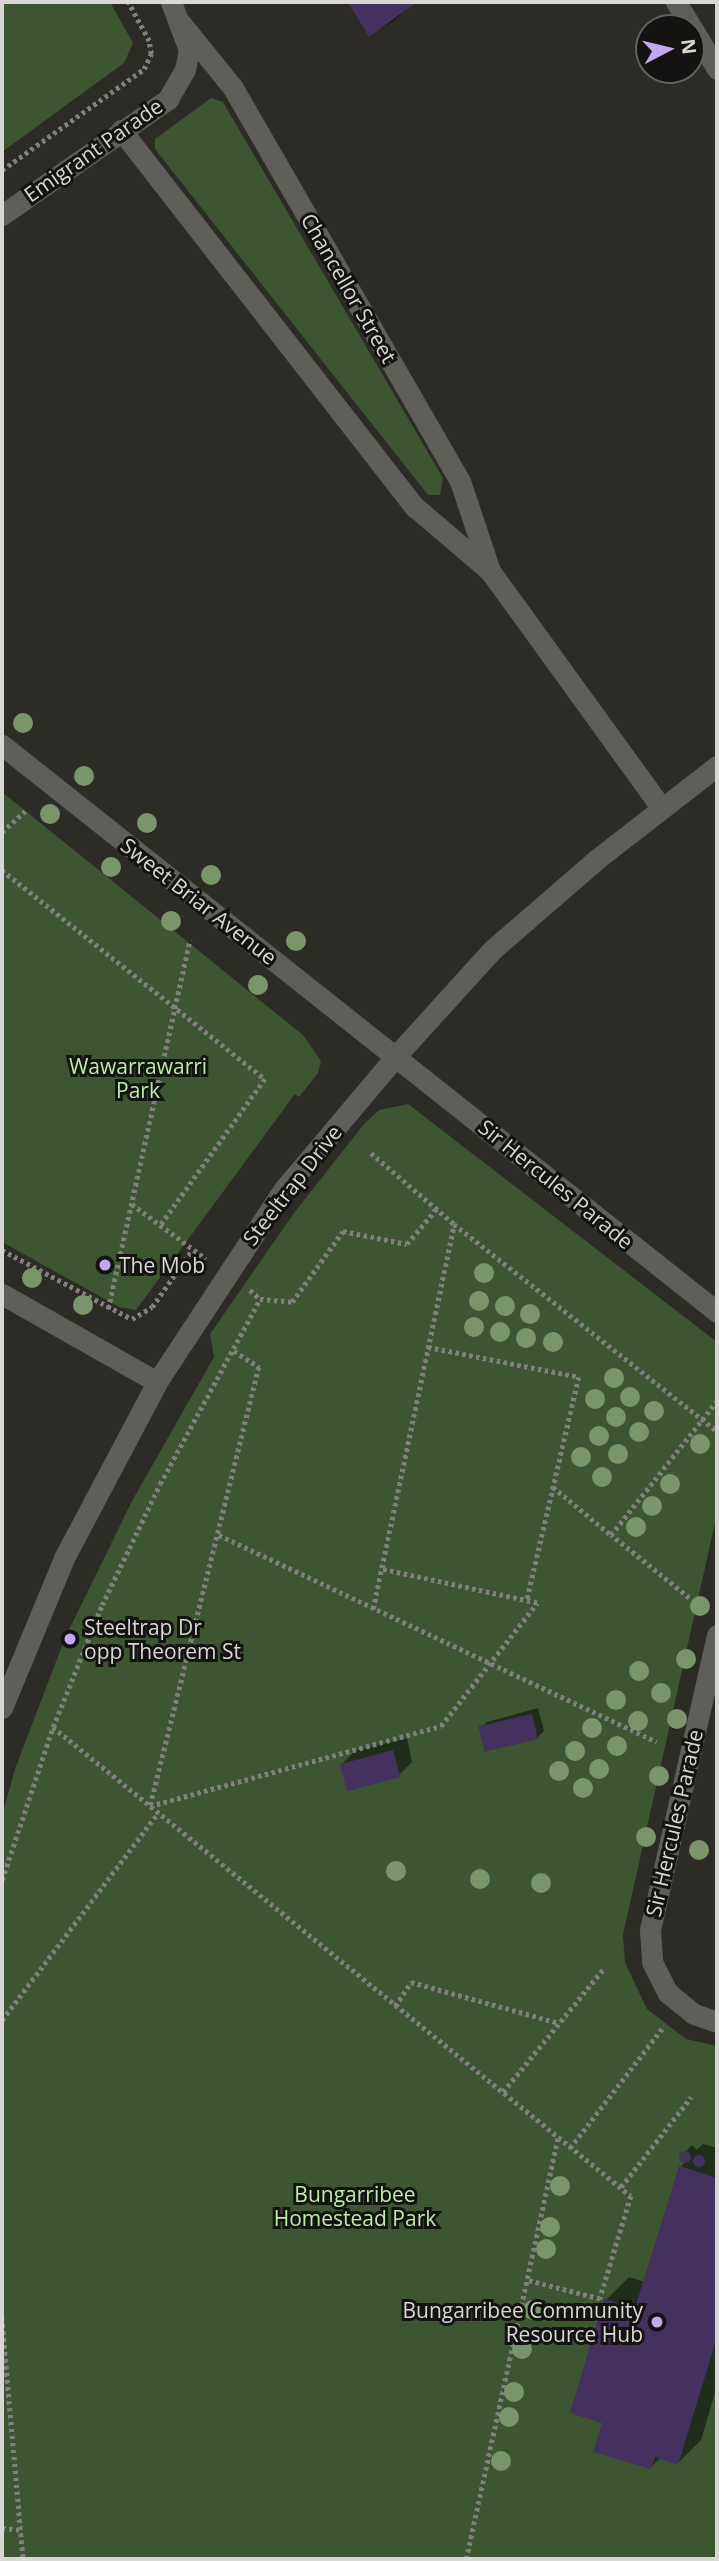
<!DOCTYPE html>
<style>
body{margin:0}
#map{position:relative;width:719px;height:2561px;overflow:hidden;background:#2c2b26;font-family:"Open Sans",sans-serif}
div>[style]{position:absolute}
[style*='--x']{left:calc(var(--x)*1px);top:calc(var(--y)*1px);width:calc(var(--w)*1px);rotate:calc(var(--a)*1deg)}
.green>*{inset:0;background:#3d5531}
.shadow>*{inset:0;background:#0007}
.building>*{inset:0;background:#45315f;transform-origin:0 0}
.round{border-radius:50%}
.path>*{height:4.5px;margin-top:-2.25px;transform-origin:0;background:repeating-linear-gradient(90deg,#81807c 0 3.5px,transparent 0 7px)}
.minor>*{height:21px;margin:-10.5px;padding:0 10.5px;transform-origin:10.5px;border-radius:10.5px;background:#5f5e58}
.trees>*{width:20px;height:20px;margin:-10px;border-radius:50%;background:#7a956a}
.dots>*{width:19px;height:19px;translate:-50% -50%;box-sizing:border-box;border:4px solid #141311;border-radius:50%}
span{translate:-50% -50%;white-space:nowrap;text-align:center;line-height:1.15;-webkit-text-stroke:6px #141311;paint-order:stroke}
.street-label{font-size:21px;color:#d8d7d4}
.park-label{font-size:21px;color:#baeca2}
.poi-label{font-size:21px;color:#d8d7d4}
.left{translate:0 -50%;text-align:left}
.right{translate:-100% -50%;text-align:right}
.frame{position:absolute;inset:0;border:4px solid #d8d7d4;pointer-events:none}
.north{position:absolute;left:635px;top:14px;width:70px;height:70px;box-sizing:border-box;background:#141311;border:2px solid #62615f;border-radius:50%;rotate:83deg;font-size:19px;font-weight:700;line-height:28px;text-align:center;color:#d8d7d4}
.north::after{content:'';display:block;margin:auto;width:24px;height:32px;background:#c2a8f2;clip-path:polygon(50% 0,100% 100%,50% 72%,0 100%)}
</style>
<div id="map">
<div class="green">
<div style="clip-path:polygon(2px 2px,110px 2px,133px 43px,124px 63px,2px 152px)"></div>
<div style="clip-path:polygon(211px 98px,223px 102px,443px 478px,440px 495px,428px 495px,155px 149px,155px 139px)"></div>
<div style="clip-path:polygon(2px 792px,303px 1035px,321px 1061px,318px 1073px,299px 1097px,295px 1094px,136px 1310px,119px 1307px,2px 1242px)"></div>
<div style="clip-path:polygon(408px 1104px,717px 1342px,717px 1514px,623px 1935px,625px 1963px,647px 2009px,686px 2039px,717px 2046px,717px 2559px,2px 2559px,2px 1816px,15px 1769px,65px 1638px,132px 1501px,214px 1357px,210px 1334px,294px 1213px,364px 1124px,379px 1110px)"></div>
</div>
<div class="shadow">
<div style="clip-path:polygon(350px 2px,414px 2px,394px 21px,369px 35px)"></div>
<div style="clip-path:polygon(538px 1708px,544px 1731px,537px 1738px,481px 1728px,487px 1722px)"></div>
<div style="clip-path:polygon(407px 1738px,412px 1762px,399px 1775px,342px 1764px,355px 1751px)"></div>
<div style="clip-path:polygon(703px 2144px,717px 2148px,717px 2386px,701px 2440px,678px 2463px,661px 2457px,651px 2467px,604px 2422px,606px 2300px,629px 2277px,645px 2282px,680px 2167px,686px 2161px,681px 2157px,692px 2145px,697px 2150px)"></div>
</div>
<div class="building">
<div style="clip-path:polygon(348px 2px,417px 2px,369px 37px)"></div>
<div style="left:532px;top:1714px;width:26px;height:55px;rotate:77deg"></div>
<div style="left:393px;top:1750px;width:28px;height:55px;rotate:75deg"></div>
<div class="round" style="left:679px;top:2151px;width:12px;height:12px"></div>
<div class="round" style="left:693px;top:2155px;width:12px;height:12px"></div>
<div style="clip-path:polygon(679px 2166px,717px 2178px,717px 2337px,678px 2465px,655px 2457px,651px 2469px,593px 2452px,602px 2423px,570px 2413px,604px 2299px,635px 2308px)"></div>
</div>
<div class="path">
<div style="--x:2;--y:170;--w:174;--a:-35.4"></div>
<div style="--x:144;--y:69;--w:17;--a:-65"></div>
<div style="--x:151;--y:54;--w:13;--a:-99"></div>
<div style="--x:149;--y:41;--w:44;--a:-118.3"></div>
<div style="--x:2;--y:832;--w:31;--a:-42"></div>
<div style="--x:2;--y:870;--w:336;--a:38.5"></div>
<div style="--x:265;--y:1079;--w:181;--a:125.5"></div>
<div style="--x:371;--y:1153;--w:109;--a:40.5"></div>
<div style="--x:132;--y:1204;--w:92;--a:36.6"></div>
<div style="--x:2;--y:1250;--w:147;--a:28"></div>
<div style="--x:132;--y:1319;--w:23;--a:-31"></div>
<div style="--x:152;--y:1307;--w:70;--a:-54.9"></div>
<div style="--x:250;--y:1290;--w:13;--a:42"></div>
<div style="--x:260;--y:1299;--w:32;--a:5"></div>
<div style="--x:292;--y:1302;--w:87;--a:-54.3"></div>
<div style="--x:343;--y:1231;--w:65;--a:11.5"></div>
<div style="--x:407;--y:1244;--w:47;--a:-50.2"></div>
<div style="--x:108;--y:1309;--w:378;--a:-77.5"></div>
<div style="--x:428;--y:1347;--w:154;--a:11.2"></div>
<div style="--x:579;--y:1377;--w:229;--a:103.1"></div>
<div style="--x:234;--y:1351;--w:30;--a:33"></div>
<div style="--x:259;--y:1367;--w:452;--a:103.9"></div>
<div style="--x:150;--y:1806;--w:302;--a:-15.4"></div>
<div style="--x:441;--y:1726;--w:156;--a:-52"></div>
<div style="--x:537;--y:1603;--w:160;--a:-167.7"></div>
<div style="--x:553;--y:1487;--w:75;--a:39.6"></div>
<div style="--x:219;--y:1535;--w:484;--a:25.3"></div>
<div style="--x:689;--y:1598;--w:100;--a:-141.1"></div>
<div style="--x:611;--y:1535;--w:171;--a:-51.7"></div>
<div style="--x:373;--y:1609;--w:393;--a:-78.1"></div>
<div style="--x:454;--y:1224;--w:335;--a:38.2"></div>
<div style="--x:53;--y:1727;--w:744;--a:39.06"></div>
<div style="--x:631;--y:2196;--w:108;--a:106.8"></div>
<div style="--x:600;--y:2299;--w:76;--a:-165.6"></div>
<div style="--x:2;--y:1880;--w:161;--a:-71.6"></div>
<div style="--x:53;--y:1727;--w:131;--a:-68.1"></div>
<div style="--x:102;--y:1605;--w:134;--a:-64.4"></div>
<div style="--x:160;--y:1484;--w:210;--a:-61.6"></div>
<div style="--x:395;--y:2006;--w:29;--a:-56"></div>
<div style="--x:411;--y:1982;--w:154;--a:15.5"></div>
<div style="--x:2;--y:2020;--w:259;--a:-53"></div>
<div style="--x:503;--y:2092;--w:160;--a:-50.8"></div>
<div style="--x:570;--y:2148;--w:154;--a:-52.4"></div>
<div style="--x:621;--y:2187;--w:114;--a:-52.1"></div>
<div style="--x:2;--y:2317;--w:243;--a:85"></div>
<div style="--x:2;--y:2528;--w:18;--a:6"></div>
<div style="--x:466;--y:2559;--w:433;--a:-77.7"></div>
</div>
<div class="minor">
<div style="--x:676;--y:2;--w:79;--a:58.5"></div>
<div style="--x:179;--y:21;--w:86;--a:51.1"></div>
<div style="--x:233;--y:88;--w:454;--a:60"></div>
<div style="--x:460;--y:481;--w:95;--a:71.6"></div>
<div style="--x:121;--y:130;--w:478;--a:52.1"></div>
<div style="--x:415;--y:507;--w:99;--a:40.5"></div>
<div style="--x:490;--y:571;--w:291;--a:54.1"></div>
<div style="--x:2;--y:215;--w:203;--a:-34.9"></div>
<div style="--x:168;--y:99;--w:34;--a:-60"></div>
<div style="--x:185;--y:70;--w:20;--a:-79"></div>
<div style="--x:189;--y:50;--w:51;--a:-110.6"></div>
<div style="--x:2;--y:745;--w:913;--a:38.41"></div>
<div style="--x:2;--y:1294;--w:178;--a:29.6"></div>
<div style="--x:717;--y:1635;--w:303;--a:102.8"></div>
<div style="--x:650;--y:1930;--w:32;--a:86"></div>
<div style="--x:652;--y:1962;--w:35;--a:63"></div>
<div style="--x:668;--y:1993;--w:33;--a:39"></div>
<div style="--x:694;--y:2014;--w:24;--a:19"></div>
<div style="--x:2;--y:1708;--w:162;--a:-67.5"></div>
<div style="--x:64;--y:1558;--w:199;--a:-62.1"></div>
<div style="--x:157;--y:1382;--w:231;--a:-56.7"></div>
<div style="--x:284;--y:1189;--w:172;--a:-49.9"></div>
<div style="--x:395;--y:1057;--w:144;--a:-47.8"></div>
<div style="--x:492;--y:950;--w:139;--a:-40.9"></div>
<div style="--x:597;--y:859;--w:152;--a:-37.8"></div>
</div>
<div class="trees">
<div style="left:23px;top:723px"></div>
<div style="left:84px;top:776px"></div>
<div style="left:50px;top:814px"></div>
<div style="left:147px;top:823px"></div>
<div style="left:111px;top:867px"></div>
<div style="left:211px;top:875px"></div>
<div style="left:171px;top:921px"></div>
<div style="left:296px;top:941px"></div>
<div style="left:258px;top:985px"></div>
<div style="left:484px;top:1273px"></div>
<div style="left:32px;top:1278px"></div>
<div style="left:479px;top:1301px"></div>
<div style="left:83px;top:1305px"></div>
<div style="left:505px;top:1306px"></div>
<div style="left:530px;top:1314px"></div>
<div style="left:474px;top:1327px"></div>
<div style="left:500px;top:1332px"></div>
<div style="left:526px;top:1338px"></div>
<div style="left:553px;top:1342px"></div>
<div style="left:614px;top:1378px"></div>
<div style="left:630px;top:1397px"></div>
<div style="left:595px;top:1399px"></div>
<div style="left:654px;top:1411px"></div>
<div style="left:616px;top:1417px"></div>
<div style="left:639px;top:1432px"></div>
<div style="left:599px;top:1436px"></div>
<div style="left:700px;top:1444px"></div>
<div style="left:618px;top:1454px"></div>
<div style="left:581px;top:1457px"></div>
<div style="left:602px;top:1477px"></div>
<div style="left:670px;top:1484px"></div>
<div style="left:652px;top:1506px"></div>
<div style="left:636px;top:1527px"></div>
<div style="left:700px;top:1606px"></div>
<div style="left:686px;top:1659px"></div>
<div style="left:639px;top:1671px"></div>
<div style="left:661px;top:1693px"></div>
<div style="left:616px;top:1700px"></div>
<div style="left:677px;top:1719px"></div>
<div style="left:638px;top:1721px"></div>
<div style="left:592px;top:1728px"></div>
<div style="left:617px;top:1746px"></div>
<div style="left:575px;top:1751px"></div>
<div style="left:599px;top:1769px"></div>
<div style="left:559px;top:1771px"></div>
<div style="left:659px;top:1776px"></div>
<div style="left:583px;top:1788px"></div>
<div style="left:646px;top:1837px"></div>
<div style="left:699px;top:1850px"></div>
<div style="left:396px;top:1871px"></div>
<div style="left:480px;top:1879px"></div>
<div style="left:541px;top:1883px"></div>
<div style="left:560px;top:2186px"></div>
<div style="left:550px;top:2227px"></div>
<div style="left:546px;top:2249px"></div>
<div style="left:533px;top:2310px"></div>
<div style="left:522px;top:2349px"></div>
<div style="left:514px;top:2392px"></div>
<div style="left:509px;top:2417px"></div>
<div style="left:501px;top:2461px"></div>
</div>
<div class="dots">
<div style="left:105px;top:1265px;background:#c2a8f2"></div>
<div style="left:70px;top:1639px;background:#c2a8f2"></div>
<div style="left:657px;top:2322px;background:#c2a8f2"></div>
</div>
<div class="street-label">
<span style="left:93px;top:150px;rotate:-35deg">Emigrant Parade</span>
<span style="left:349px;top:288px;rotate:60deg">Chancellor Street</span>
<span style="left:199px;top:901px;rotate:38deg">Sweet Briar Avenue</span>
<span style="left:556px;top:1184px;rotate:39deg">Sir Hercules Parade</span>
<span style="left:292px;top:1185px;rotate:-52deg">Steeltrap Drive</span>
<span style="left:674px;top:1823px;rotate:-77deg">Sir Hercules Parade</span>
</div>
<div class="park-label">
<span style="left:138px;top:1078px">Wawarrawarri<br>Park</span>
<span style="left:355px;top:2206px">Bungarribee<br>Homestead Park</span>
</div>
<div class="poi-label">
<span class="left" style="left:119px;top:1265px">The Mob</span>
<span class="left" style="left:84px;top:1639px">Steeltrap Dr<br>opp Theorem St</span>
<span class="right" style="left:643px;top:2322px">Bungarribee Community<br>Resource Hub</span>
</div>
<div class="frame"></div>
<div class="north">N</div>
</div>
